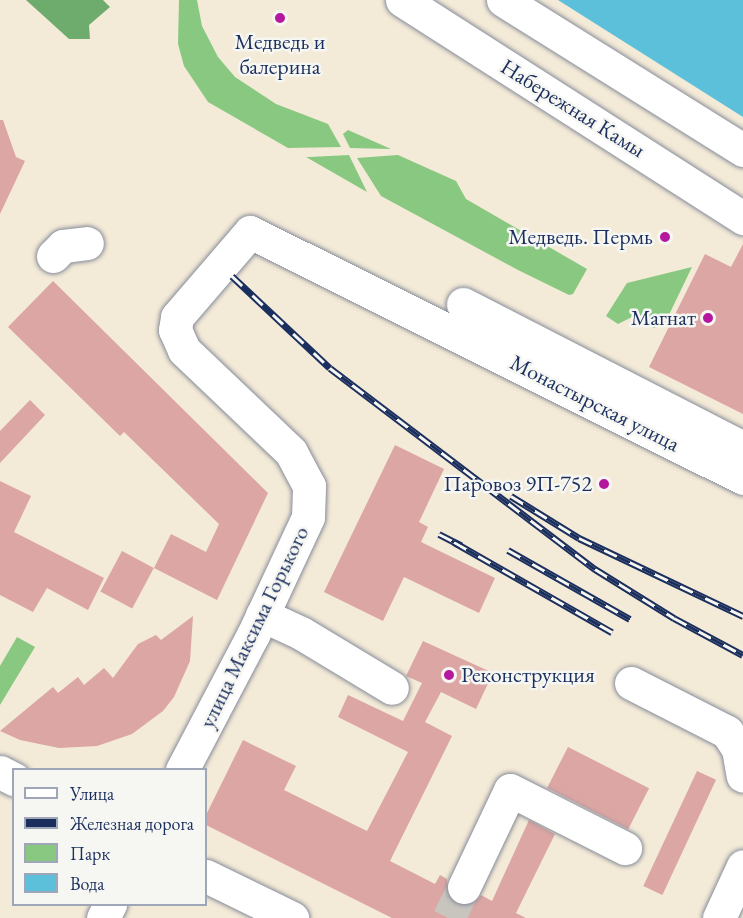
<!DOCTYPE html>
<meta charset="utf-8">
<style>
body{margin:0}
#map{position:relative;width:743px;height:918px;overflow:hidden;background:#f3ead7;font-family:"EB Garamond",serif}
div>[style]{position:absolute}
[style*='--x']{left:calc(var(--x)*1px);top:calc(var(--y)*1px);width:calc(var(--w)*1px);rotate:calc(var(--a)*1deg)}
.green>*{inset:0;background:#88c880}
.forest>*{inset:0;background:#6eac6e}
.water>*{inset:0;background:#5dc0db}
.building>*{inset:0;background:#dba6a3;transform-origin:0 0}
.minor-tunnel>*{height:33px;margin-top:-16.5px;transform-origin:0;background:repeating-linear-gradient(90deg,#c8c5bf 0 33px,transparent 0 49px)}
.roads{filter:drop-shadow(0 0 2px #878c9a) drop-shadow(0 0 2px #878c9a)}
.minor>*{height:33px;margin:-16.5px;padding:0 16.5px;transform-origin:16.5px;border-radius:16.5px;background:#fff}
.rail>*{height:7px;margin-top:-3.5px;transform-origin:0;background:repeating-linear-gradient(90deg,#f6f6f2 0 14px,#1b2f5e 0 28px);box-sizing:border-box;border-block:2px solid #1b2f5e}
.dots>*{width:16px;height:16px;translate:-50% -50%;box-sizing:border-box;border:3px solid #f6f6f2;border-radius:50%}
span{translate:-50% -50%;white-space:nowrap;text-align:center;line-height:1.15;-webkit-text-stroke:5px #f6f6f2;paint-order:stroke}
.poi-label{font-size:22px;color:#1b2f5e}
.right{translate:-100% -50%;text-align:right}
.left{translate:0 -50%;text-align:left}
.street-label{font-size:22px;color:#1b2f5e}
.legend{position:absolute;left:12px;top:768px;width:195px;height:138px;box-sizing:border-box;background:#f6f6f2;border:2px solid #9ea6b7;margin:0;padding:8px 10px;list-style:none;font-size:18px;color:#1b2f5e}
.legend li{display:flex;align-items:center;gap:12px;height:30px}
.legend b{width:30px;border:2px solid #9ea6b7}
</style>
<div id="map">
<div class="green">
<div style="clip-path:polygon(179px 0,197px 0,202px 26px,218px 57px,235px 77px,276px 104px,328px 124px,341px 147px,288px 148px,208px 102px,184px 66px,178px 44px)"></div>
<div style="clip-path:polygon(348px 130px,391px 149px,350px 148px,343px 134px)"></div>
<div style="clip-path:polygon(349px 155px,367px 192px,306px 157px,310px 157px)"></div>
<div style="clip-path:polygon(398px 155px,456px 181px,466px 199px,587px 269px,573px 294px,569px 295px,518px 270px,381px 196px,357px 158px)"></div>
<div style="clip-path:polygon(692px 267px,666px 321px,654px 328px,632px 317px,618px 324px,606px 316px,627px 283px)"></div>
<div style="clip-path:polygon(17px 637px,35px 647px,0 705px,0 666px)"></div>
</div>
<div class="forest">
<div style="clip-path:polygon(26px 0,103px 0,110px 7px,89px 25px,90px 39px,69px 39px)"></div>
</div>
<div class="water">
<div style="clip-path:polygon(558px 0,743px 0,743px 117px)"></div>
</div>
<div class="building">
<div style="clip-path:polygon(0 120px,3px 120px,16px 157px,25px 161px,0 214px)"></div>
<div style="clip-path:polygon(743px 244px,743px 414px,649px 367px,705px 254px,731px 267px)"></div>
<div style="clip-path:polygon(53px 281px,268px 493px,217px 600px,154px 568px,171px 534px,206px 552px,219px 524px,124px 432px,120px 436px,8px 327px)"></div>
<div style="clip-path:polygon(30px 400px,45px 415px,0 463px,0 431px)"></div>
<div style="clip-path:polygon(395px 445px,444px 469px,419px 522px,428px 527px,421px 542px,495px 578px,479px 613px,404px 577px,383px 621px,324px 592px)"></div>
<div style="clip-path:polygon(0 481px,31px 496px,14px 532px,104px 578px,88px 610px,47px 588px,33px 612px,0 595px)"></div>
<div style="left:122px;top:551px;width:36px;height:46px;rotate:28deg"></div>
<div style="clip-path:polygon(193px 616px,190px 661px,174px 697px,163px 711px,132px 734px,97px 746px,59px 748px,20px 740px,0 731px,53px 687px,58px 693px,78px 677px,84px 685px,104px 668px,113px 678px,138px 644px,156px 635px,161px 640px)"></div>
<div style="clip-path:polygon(423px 641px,493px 673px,476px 709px,441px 692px,425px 722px,452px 736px,390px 861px,435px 884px,440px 875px,447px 879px,448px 897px,457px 904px,474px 903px,481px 895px,492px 901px,529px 820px,555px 834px,516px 913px,526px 918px,392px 918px,206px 825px,206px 815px,243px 740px,296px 766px,284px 790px,367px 831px,408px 752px,338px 717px,348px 695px,403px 721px,422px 683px,406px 676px)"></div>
<div style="left:568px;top:747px;width:91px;height:46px;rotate:27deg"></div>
<div style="left:697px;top:771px;width:21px;height:127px;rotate:25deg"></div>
</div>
<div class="minor-tunnel">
<div style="--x:449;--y:918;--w:34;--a:-64"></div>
</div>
<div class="roads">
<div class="minor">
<div style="--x:402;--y:0;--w:405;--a:32.6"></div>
<div style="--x:503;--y:0;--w:283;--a:32"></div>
<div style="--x:53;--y:256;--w:14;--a:-45"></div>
<div style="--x:63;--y:246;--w:24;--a:-7"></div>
<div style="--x:463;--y:304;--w:315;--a:27.2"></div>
<div style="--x:262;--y:615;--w:43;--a:24.8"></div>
<div style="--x:301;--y:633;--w:106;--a:31.1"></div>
<div style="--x:631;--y:683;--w:108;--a:27"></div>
<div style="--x:727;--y:732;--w:20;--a:57"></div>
<div style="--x:738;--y:749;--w:27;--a:80"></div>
<div style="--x:182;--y:770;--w:153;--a:-62.3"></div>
<div style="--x:253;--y:635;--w:130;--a:-65"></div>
<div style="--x:308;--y:517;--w:31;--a:-88"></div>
<div style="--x:309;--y:486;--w:38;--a:-118"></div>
<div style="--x:291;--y:452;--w:148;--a:-136.4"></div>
<div style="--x:184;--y:350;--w:22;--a:-114"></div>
<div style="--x:175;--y:330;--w:13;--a:-81"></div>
<div style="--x:177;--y:317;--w:112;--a:-49.3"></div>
<div style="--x:250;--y:232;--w:551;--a:26.52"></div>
<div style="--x:0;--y:772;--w:16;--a:27"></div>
<div style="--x:206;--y:876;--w:96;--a:26"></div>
<div style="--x:464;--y:887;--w:107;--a:-64.6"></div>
<div style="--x:510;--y:790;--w:129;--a:26.8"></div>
<div style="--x:103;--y:918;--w:16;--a:-63"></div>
<div style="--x:719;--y:918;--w:57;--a:-65.2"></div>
</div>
</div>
<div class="rail">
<div style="--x:232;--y:276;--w:134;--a:43.2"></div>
<div style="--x:330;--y:368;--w:333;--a:37.2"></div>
<div style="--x:595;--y:569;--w:93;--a:31.8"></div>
<div style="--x:674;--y:618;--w:78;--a:28.2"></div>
<div style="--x:511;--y:496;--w:80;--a:31.7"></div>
<div style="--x:579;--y:538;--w:182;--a:25.4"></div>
<div style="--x:439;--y:534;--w:25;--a:27"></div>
<div style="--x:454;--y:542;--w:182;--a:29.7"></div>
<div style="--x:508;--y:550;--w:140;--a:29.5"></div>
</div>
<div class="dots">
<div style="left:280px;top:18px;background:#b5179e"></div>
<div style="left:665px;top:237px;background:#b5179e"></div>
<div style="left:708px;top:318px;background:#b5179e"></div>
<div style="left:604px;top:484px;background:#b5179e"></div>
<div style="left:449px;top:675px;background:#b5179e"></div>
</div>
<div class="poi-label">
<span style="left:280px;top:54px">Медведь и<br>балерина</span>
<span class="right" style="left:653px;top:237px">Медведь. Пермь</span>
<span class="right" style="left:696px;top:318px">Магнат</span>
<span class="right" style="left:592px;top:484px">Паровоз 9П-752</span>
<span class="left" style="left:461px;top:675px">Реконструкция</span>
</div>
<div class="street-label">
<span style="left:573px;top:108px;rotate:32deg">Набережная Камы</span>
<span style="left:595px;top:403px;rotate:27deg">Монастырская улица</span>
<span style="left:254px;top:627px;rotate:-64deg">улица Максима Горького</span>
</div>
<ul class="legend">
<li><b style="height:8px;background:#fff"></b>Улица</li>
<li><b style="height:8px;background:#1b2f5e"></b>Железная дорога</li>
<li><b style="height:16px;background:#88c880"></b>Парк</li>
<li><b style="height:16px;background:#5dc0db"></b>Вода</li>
</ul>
</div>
